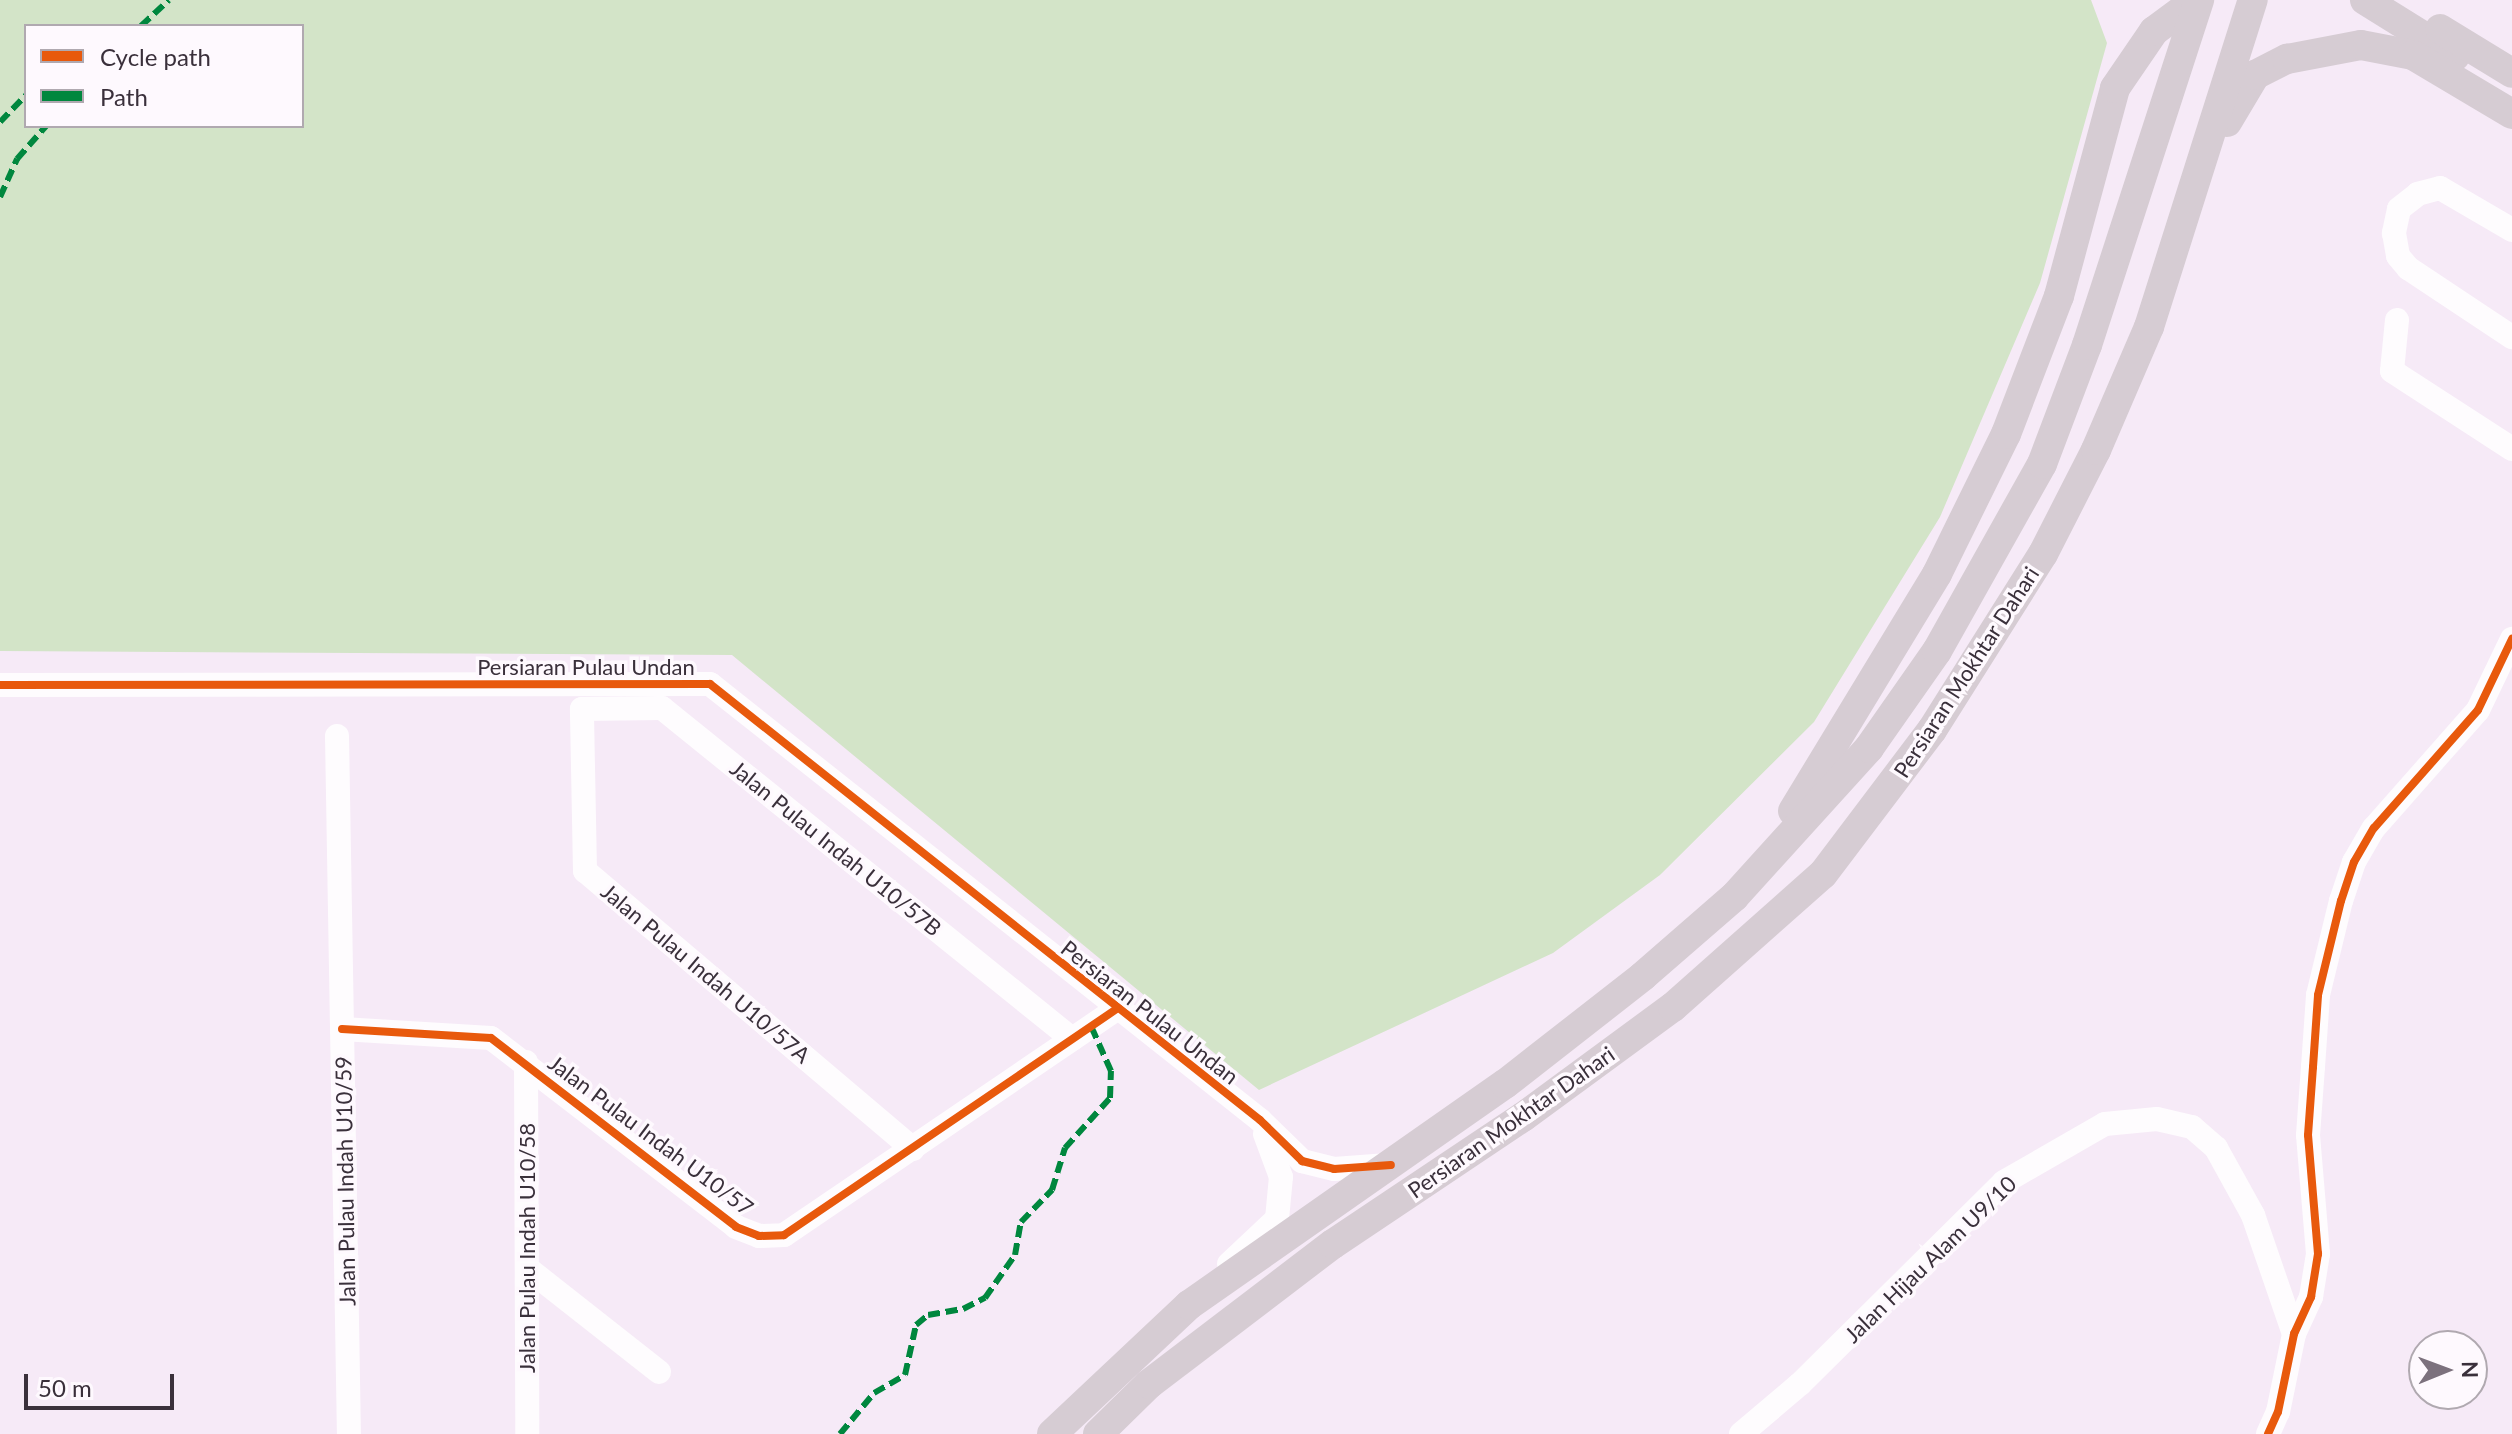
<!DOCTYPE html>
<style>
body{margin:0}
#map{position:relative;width:2512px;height:1434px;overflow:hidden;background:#f6eaf7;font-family:Lato,sans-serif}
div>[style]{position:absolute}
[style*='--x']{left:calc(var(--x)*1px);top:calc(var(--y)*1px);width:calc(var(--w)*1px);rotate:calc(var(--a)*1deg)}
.green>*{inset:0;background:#d3e4c8}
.minor>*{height:24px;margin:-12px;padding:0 12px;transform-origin:12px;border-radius:12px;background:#fefcfe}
.major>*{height:30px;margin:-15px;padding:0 15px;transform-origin:15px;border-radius:15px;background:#d6ccd3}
.quiet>*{height:6px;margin-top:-3px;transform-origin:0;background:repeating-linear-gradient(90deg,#00873e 0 12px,transparent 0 18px)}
.cycleway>*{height:8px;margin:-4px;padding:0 4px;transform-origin:4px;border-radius:4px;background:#e8590c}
span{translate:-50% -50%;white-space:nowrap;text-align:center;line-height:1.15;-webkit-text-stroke:7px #fef9fe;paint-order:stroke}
.street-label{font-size:22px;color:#3a303b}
.legend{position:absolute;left:24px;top:24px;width:280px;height:104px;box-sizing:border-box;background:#fef9fe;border:2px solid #b0a9b0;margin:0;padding:10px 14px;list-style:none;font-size:24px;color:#3a303b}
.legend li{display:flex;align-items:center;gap:16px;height:40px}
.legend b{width:40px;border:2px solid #b0a9b0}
.north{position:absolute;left:2408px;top:1330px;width:80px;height:80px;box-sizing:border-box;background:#fef9fe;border:2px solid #b0a9b0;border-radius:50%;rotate:89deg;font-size:22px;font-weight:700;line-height:32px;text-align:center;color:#3a303b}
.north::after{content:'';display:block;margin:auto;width:28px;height:36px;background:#7c717d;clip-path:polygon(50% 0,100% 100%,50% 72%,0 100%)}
.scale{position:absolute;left:24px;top:1374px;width:150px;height:36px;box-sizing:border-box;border:4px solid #3a303b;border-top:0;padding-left:10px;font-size:24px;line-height:28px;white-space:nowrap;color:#3a303b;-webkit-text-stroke:6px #fef9fe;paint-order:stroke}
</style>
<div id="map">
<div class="green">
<div style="clip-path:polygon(evenodd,0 0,2091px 0,2107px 43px,2040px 283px,1940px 517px,1814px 722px,1660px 875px,1553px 953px,1259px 1090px,732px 655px,0 651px,0 0,26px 26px,302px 26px,302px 126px,26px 126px,26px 26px)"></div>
</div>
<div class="minor">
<div style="--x:2512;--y:230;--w:83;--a:-149.7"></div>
<div style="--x:2440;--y:188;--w:23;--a:165"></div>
<div style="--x:2418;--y:194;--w:24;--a:142"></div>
<div style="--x:2399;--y:209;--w:25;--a:102"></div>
<div style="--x:2394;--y:233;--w:23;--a:80"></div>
<div style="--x:2398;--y:256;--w:16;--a:50"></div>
<div style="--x:2408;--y:268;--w:125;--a:33.6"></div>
<div style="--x:2397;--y:320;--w:51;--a:95.6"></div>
<div style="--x:2392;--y:371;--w:143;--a:33"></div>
<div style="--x:0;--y:685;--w:710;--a:-0.08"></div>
<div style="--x:710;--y:684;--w:702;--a:38.4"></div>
<div style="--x:1260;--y:1120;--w:59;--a:44.3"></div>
<div style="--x:1302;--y:1161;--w:33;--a:14"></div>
<div style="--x:1334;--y:1169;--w:54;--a:-4.2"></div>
<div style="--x:337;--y:736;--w:698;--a:89.02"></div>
<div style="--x:342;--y:1029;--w:149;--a:3.5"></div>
<div style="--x:491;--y:1038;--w:309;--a:37.6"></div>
<div style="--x:736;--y:1227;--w:25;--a:21"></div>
<div style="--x:759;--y:1236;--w:25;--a:-2"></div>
<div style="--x:784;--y:1235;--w:402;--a:-34.2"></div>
<div style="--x:526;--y:1062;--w:372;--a:89.8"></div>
<div style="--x:913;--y:1149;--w:430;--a:-139.7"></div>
<div style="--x:585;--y:871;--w:162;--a:-91.1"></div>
<div style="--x:582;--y:709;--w:80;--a:-0.7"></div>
<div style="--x:662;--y:708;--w:527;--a:38.91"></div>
<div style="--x:1229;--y:1264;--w:66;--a:-43.2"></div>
<div style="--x:1277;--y:1219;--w:42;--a:-84.6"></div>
<div style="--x:1281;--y:1177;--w:46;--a:-110.4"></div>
<div style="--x:527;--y:1268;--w:168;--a:38.2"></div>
<div style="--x:1741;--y:1434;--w:77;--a:-40.3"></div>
<div style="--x:1800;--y:1384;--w:287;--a:-44.7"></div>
<div style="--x:2004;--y:1182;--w:116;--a:-29.9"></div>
<div style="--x:2105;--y:1124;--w:52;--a:-5.5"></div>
<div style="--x:2157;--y:1119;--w:36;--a:13"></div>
<div style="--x:2192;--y:1127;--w:32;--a:41"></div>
<div style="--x:2216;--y:1148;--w:77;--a:61.1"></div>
<div style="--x:2253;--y:1215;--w:126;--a:71"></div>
<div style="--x:2268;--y:1434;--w:24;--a:-66"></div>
<div style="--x:2278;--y:1412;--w:80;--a:-78.4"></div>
<div style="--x:2294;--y:1334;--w:41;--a:-65.3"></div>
<div style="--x:2311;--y:1297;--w:44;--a:-80.8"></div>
<div style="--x:2318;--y:1254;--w:119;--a:-94.8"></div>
<div style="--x:2308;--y:1135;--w:68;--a:-85.8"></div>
<div style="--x:2313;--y:1067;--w:72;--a:-86"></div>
<div style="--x:2318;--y:995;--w:97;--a:-76.3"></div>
<div style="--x:2341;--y:901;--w:41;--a:-71.6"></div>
<div style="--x:2354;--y:862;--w:39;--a:-60"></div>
<div style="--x:2374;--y:828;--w:157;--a:-48.6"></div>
<div style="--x:2478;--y:710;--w:79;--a:-64.4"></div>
</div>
<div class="major">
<div style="--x:2365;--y:0;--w:106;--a:31.9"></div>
<div style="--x:2440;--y:29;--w:84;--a:31.4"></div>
<div style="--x:2227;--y:122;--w:55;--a:-59.2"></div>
<div style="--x:2255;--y:75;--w:36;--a:-27"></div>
<div style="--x:2287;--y:59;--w:75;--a:-10.7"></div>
<div style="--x:2361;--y:45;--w:53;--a:10.9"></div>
<div style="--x:2413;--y:55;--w:115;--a:30.8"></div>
<div style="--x:1793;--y:811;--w:277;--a:-58.7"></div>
<div style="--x:1937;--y:574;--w:156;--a:-63.8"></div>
<div style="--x:2006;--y:434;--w:148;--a:-69"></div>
<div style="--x:2059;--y:296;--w:215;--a:-74.9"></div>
<div style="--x:2115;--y:88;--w:69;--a:-55.6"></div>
<div style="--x:2154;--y:31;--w:52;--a:-36.4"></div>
<div style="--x:1052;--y:1434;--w:188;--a:-43.3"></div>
<div style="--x:1189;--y:1305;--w:386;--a:-35"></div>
<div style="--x:1505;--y:1084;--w:175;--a:-38"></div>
<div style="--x:1643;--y:976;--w:121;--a:-41"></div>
<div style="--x:1734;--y:897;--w:201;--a:-47.8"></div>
<div style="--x:1869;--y:748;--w:118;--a:-55"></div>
<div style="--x:1937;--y:651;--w:214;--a:-60.7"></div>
<div style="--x:2042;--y:464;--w:127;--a:-69.3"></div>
<div style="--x:2087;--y:345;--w:363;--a:-72"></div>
<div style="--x:1098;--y:1434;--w:71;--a:-44.4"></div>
<div style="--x:1149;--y:1384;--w:231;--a:-37.3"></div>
<div style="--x:1333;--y:1244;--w:229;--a:-33.8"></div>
<div style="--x:1523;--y:1117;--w:186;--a:-36.3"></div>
<div style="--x:1673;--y:1007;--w:200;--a:-41.6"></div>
<div style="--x:1823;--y:874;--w:181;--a:-52.9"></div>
<div style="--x:1932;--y:730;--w:208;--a:-57.8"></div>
<div style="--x:2043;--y:554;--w:117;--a:-63"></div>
<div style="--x:2096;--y:450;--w:134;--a:-66.7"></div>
<div style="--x:2149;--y:327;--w:343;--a:-72.4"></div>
</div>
<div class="quiet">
<div style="--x:141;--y:26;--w:38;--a:-43"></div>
<div style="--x:0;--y:122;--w:37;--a:-46"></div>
<div style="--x:0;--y:197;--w:42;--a:-65.9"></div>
<div style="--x:17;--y:159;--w:44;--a:-48.7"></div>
<div style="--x:840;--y:1434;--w:53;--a:-50.3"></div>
<div style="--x:874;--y:1393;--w:36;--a:-30"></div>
<div style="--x:905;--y:1375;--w:51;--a:-77.6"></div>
<div style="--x:916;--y:1325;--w:16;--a:-40"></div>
<div style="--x:928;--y:1315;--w:36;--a:-10"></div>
<div style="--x:963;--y:1309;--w:25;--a:-27"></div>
<div style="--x:985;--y:1298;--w:52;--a:-55.1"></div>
<div style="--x:1015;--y:1255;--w:34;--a:-80"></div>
<div style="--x:1021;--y:1222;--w:45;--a:-45.9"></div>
<div style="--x:1052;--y:1190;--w:44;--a:-72.8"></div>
<div style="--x:1065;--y:1148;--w:67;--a:-48"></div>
<div style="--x:1110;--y:1098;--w:27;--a:-88"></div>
<div style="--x:1111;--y:1071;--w:49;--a:-114"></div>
</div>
<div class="cycleway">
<div style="--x:0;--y:685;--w:710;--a:-0.08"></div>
<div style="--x:710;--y:684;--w:702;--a:38.4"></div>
<div style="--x:1260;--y:1120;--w:59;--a:44.3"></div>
<div style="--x:1302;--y:1161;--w:33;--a:14"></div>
<div style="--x:1334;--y:1169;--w:57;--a:-4"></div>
<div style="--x:342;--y:1029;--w:149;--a:3.5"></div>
<div style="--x:491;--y:1038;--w:309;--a:37.6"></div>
<div style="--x:736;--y:1227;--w:25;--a:21"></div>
<div style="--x:759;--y:1236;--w:25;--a:-2"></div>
<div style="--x:784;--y:1235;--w:402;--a:-34.2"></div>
<div style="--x:2268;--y:1434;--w:24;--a:-66"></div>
<div style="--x:2278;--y:1412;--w:80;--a:-78.4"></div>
<div style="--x:2294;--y:1334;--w:41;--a:-65.3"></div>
<div style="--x:2311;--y:1297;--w:44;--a:-80.8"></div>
<div style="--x:2318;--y:1254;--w:119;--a:-94.8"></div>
<div style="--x:2308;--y:1135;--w:68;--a:-85.8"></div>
<div style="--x:2313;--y:1067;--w:72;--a:-86"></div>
<div style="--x:2318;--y:995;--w:97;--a:-76.3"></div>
<div style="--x:2341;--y:901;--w:41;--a:-71.6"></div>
<div style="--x:2354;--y:862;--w:39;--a:-60"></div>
<div style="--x:2374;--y:828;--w:157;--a:-48.6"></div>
<div style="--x:2478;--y:710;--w:79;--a:-64.4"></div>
</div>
<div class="street-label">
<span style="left:586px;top:667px">Persiaran Pulau Undan</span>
<span style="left:1966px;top:672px;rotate:-57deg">Persiaran Mokhtar Dahari</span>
<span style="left:836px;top:848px;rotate:39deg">Jalan Pulau Indah U10/57B</span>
<span style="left:706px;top:973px;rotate:40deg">Jalan Pulau Indah U10/57A</span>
<span style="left:1150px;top:1012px;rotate:38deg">Persiaran Pulau Undan</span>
<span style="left:1511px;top:1122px;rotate:-35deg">Persiaran Mokhtar Dahari</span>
<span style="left:651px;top:1135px;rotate:37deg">Jalan Pulau Indah U10/57</span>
<span style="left:345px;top:1181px;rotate:-91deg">Jalan Pulau Indah U10/59</span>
<span style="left:527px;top:1248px;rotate:-90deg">Jalan Pulau Indah U10/58</span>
<span style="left:1930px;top:1259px;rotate:-44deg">Jalan Hijau Alam U9/10</span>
</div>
<ul class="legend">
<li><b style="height:10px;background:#e8590c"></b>Cycle path</li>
<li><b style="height:10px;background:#00873e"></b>Path</li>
</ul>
<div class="north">N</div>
<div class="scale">50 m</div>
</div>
